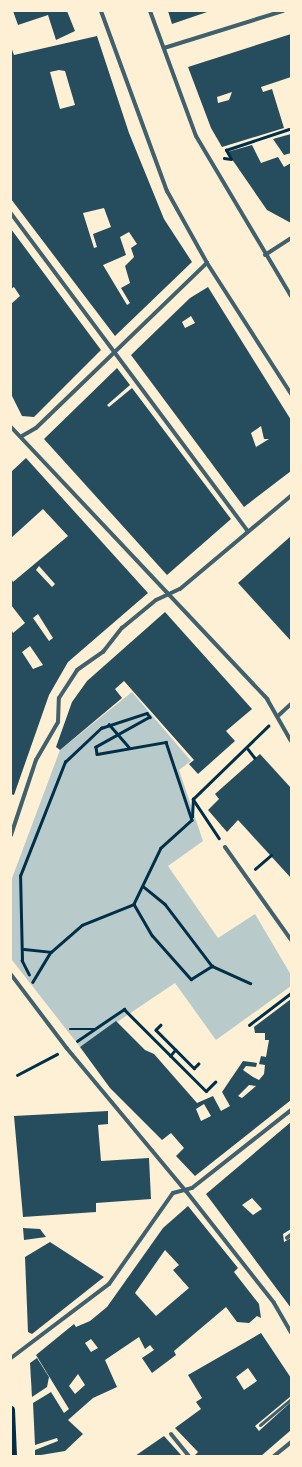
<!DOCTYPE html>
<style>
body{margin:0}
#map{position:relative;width:302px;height:1467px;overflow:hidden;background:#fdf0d5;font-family:Signika,sans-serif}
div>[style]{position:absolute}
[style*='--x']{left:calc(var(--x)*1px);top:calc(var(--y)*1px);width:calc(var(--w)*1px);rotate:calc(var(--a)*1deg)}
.green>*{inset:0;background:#b9caca}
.building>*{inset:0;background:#264d5e}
.path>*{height:2.5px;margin:-1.25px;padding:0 1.25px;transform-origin:1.25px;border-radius:1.25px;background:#003049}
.service>*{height:3px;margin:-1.5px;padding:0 1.5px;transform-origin:1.5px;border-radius:1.5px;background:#3f606c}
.pedestrian>*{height:3.5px;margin:-1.75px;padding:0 1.75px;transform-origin:1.75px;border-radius:1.75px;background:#3f606c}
.minor>*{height:4px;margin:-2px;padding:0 2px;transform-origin:2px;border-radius:2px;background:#3f606c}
.secondary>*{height:8px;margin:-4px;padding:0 4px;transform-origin:4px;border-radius:4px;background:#003049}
span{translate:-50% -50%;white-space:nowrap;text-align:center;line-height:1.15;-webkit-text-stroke:4px #fdf0d5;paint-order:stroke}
.frame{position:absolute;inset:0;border:12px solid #fdf0d5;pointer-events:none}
</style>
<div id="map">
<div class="green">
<div style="clip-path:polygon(132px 692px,191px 761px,179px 770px,203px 841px,168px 866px,218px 938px,255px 914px,291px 975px,291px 986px,216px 1040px,175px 983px,80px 1047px,12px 960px,11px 881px,60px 750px)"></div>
</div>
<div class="building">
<div style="clip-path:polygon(13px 11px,67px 11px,75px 31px,56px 40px,48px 15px,18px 25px)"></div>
<div style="clip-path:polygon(168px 11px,210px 11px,172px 24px)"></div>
<div style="clip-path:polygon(evenodd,291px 34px,291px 77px,261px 87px,263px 92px,272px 89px,284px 128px,222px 147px,211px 128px,188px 67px,291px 34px,232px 92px,229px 100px,218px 103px,217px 97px,232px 92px)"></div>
<div style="clip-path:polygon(evenodd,97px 36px,129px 133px,164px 219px,192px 262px,115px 336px,11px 199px,11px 47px,14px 55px,97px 36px,59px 70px,65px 71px,75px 105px,60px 109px,50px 72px,59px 70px,97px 36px,104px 208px,111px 227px,93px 234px,97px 247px,94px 248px,83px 213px,104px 208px,97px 36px,129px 232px,137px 244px,131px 248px,134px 257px,125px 266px,130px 283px,121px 288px,130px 303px,127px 305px,103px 265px,126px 255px,120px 237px,129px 232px)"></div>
<div style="clip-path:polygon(291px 134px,291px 153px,284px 155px,273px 139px)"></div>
<div style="clip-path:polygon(252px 145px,261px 163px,278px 157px,284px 167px,291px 163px,291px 223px,267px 210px,227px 152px)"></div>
<div style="clip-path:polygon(11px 229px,101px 350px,34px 417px,22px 416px,11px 394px,11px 304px,20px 296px,14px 287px,11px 289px)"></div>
<div style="clip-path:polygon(evenodd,208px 287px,291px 420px,291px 471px,244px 507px,131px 355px,190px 298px,208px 287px,191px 316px,195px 323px,185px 328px,182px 322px,191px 316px,208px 287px,261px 426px,264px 439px,269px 439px,256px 447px,251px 433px,261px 426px)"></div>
<div style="clip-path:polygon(117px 368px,130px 385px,107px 405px,109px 407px,132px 388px,231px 519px,167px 575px,44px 439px)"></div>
<div style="clip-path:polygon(evenodd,26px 458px,148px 593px,68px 662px,49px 695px,14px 795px,11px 794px,11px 629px,13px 633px,25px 623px,11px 605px,11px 578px,13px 582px,68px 536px,43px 509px,11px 538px,11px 472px,26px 458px,39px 566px,55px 584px,52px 587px,36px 570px,39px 566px,26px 458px,38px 614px,53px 638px,49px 641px,33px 618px,38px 614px,26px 458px,30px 646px,43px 665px,33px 669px,22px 652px,30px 646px)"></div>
<div style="clip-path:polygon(291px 536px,291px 641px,238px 583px)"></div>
<div style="clip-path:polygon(165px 612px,252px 709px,226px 731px,235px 741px,198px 774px,189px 764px,194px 760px,124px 681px,115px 689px,122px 698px,60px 750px,56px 747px,72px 702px,87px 681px)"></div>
<div style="clip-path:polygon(260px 754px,291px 788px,291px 878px,238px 820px,227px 832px,208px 810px,219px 799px,215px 794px)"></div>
<div style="clip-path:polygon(evenodd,291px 999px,291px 1100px,195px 1176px,176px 1156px,184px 1148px,171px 1133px,162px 1140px,110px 1088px,80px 1047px,116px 1021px,145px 1050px,154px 1054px,197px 1103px,213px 1096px,221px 1111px,230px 1106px,222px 1092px,243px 1061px,257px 1063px,256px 1067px,246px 1066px,243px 1070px,253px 1077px,259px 1080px,264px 1074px,265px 1065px,259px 1064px,261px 1056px,266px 1057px,269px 1040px,265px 1040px,265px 1033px,255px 1033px,254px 1027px,291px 999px,249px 1085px,256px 1086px,242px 1098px,238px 1096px,249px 1085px,291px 999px,204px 1104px,211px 1116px,201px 1121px,196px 1109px,204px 1104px)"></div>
<div style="clip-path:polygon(108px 1111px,108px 1124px,98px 1125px,101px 1161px,149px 1158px,151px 1199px,96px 1203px,96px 1212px,23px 1217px,14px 1116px)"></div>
<div style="clip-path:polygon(evenodd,291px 1122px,291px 1229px,283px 1234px,284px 1242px,291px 1238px,291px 1308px,206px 1194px,291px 1122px,252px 1198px,262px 1209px,253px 1215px,242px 1205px,252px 1198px)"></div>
<div style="clip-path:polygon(evenodd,188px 1206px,238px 1268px,234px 1272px,259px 1304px,261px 1318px,257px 1316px,249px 1323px,237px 1322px,226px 1307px,174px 1351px,176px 1355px,152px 1373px,142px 1358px,154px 1350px,150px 1345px,145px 1349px,139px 1337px,105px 1360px,117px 1387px,93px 1398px,68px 1420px,83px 1434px,65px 1451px,35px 1456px,35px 1450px,58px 1441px,57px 1438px,35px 1445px,33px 1403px,51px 1392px,64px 1413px,69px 1409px,36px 1355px,74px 1324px,76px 1327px,90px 1321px,107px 1307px,163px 1228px,188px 1206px,165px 1250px,179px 1265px,173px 1270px,189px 1288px,156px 1316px,135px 1293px,165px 1250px,188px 1206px,91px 1339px,98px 1348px,91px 1352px,85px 1343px,91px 1339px,188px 1206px,78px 1374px,85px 1385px,75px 1394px,69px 1386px,78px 1374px)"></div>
<div style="clip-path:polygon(23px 1228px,40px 1229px,46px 1237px,24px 1240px)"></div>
<div style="clip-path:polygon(50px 1242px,104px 1277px,32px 1334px,28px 1332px,25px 1257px)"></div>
<div style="clip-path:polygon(evenodd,261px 1333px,291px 1378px,291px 1396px,255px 1426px,259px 1431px,291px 1402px,291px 1430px,261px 1456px,194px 1456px,198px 1452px,175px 1428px,201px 1409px,196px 1402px,202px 1398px,188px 1375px,261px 1333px,248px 1368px,257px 1381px,244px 1390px,236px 1377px,248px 1368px)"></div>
<div style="clip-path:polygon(37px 1358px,49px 1377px,47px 1387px,32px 1397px,30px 1363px)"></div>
<div style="clip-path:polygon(164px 1436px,182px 1456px,135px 1456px)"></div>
</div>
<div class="path">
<div style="--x:224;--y:158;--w:7;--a:8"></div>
<div style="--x:231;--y:159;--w:10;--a:-119"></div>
<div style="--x:226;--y:150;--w:66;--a:-18.4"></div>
<div style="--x:109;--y:724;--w:30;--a:49"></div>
<div style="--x:248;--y:749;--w:11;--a:52"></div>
<div style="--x:193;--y:799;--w:47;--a:56.3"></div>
<div style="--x:192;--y:817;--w:18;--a:-87"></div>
<div style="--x:193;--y:799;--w:105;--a:-44.2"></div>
<div style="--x:255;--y:869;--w:21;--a:-41"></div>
<div style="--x:144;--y:887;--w:27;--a:39"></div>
<div style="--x:165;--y:904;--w:78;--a:52.8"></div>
<div style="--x:212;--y:966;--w:42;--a:24.1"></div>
<div style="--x:24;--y:949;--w:27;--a:6"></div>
<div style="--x:51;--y:952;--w:35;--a:121"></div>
<div style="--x:51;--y:952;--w:41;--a:-41.1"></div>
<div style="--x:82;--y:925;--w:56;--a:-22"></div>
<div style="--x:29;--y:975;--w:16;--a:-117"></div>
<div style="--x:22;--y:961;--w:85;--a:-91.3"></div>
<div style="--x:20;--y:876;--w:123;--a:-68.5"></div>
<div style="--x:65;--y:762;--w:50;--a:-43.4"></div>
<div style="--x:101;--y:728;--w:48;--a:-18.1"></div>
<div style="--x:147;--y:713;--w:5;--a:53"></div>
<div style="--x:150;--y:717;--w:62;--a:150.9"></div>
<div style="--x:96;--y:747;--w:7;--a:82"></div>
<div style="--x:97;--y:754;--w:70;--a:-9.9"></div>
<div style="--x:166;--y:742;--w:82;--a:71.6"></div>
<div style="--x:192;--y:820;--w:42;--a:137.9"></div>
<div style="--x:161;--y:848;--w:62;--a:115.7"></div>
<div style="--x:134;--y:904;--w:36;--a:60"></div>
<div style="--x:152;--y:935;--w:59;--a:48.4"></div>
<div style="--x:191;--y:979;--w:25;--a:-32"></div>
<div style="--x:161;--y:1025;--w:7;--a:135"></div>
<div style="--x:156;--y:1030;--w:54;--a:45"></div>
<div style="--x:194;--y:1068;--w:6;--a:-45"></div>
<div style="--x:249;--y:1025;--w:53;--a:-37.3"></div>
<div style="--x:70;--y:1029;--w:24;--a:0"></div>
<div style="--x:77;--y:1041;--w:57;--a:-34.2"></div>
<div style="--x:124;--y:1009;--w:116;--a:45"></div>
<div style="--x:206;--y:1091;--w:13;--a:-45"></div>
<div style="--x:170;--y:1056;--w:8;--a:-50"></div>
<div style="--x:17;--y:1075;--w:45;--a:-27.7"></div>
</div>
<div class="service">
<div style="--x:260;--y:1425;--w:40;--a:-40"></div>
</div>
<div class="pedestrian">
<div style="--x:11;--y:213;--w:397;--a:53.3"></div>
<div style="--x:11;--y:974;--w:93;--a:52.9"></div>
<div style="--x:67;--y:1048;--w:186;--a:50.2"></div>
<div style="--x:287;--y:1238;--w:5;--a:-37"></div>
</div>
<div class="minor">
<div style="--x:101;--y:11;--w:192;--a:69.9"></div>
<div style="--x:167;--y:191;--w:82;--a:60.9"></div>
<div style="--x:207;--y:263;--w:156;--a:57.3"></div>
<div style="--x:150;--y:11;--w:133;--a:69.8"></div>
<div style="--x:196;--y:136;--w:186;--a:59.3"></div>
<div style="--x:164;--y:48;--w:125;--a:-17.3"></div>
<div style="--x:265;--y:255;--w:31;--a:-33"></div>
<div style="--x:11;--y:427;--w:374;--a:46.7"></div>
<div style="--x:267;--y:699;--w:48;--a:60.3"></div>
<div style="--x:22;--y:436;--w:16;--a:-30"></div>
<div style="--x:36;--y:428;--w:238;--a:-44"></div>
<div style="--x:279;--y:715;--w:16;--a:-43"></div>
<div style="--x:11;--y:835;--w:79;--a:-71.6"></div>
<div style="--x:36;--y:760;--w:44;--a:-59.9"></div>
<div style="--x:58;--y:722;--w:24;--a:-88"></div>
<div style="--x:59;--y:698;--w:33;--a:-57"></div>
<div style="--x:77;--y:670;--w:32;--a:-35"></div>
<div style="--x:103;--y:652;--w:31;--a:-52"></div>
<div style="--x:122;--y:628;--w:44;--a:-39.5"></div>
<div style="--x:156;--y:600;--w:26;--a:-25"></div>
<div style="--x:180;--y:589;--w:145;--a:-40"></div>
<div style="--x:225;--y:847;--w:114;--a:54.6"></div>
<div style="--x:186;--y:1191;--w:142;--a:51.8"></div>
<div style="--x:274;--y:1303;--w:34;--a:60"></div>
<div style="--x:11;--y:1358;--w:123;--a:-37.1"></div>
<div style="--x:109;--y:1284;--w:111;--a:-54.9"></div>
<div style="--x:173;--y:1193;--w:20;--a:-15"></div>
<div style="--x:192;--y:1188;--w:126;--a:-38.2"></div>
<div style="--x:171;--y:1434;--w:28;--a:51"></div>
<div style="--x:274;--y:1456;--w:22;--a:-39"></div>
</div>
<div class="secondary">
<div style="--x:11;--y:1410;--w:46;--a:87.5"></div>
</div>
<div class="frame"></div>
</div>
